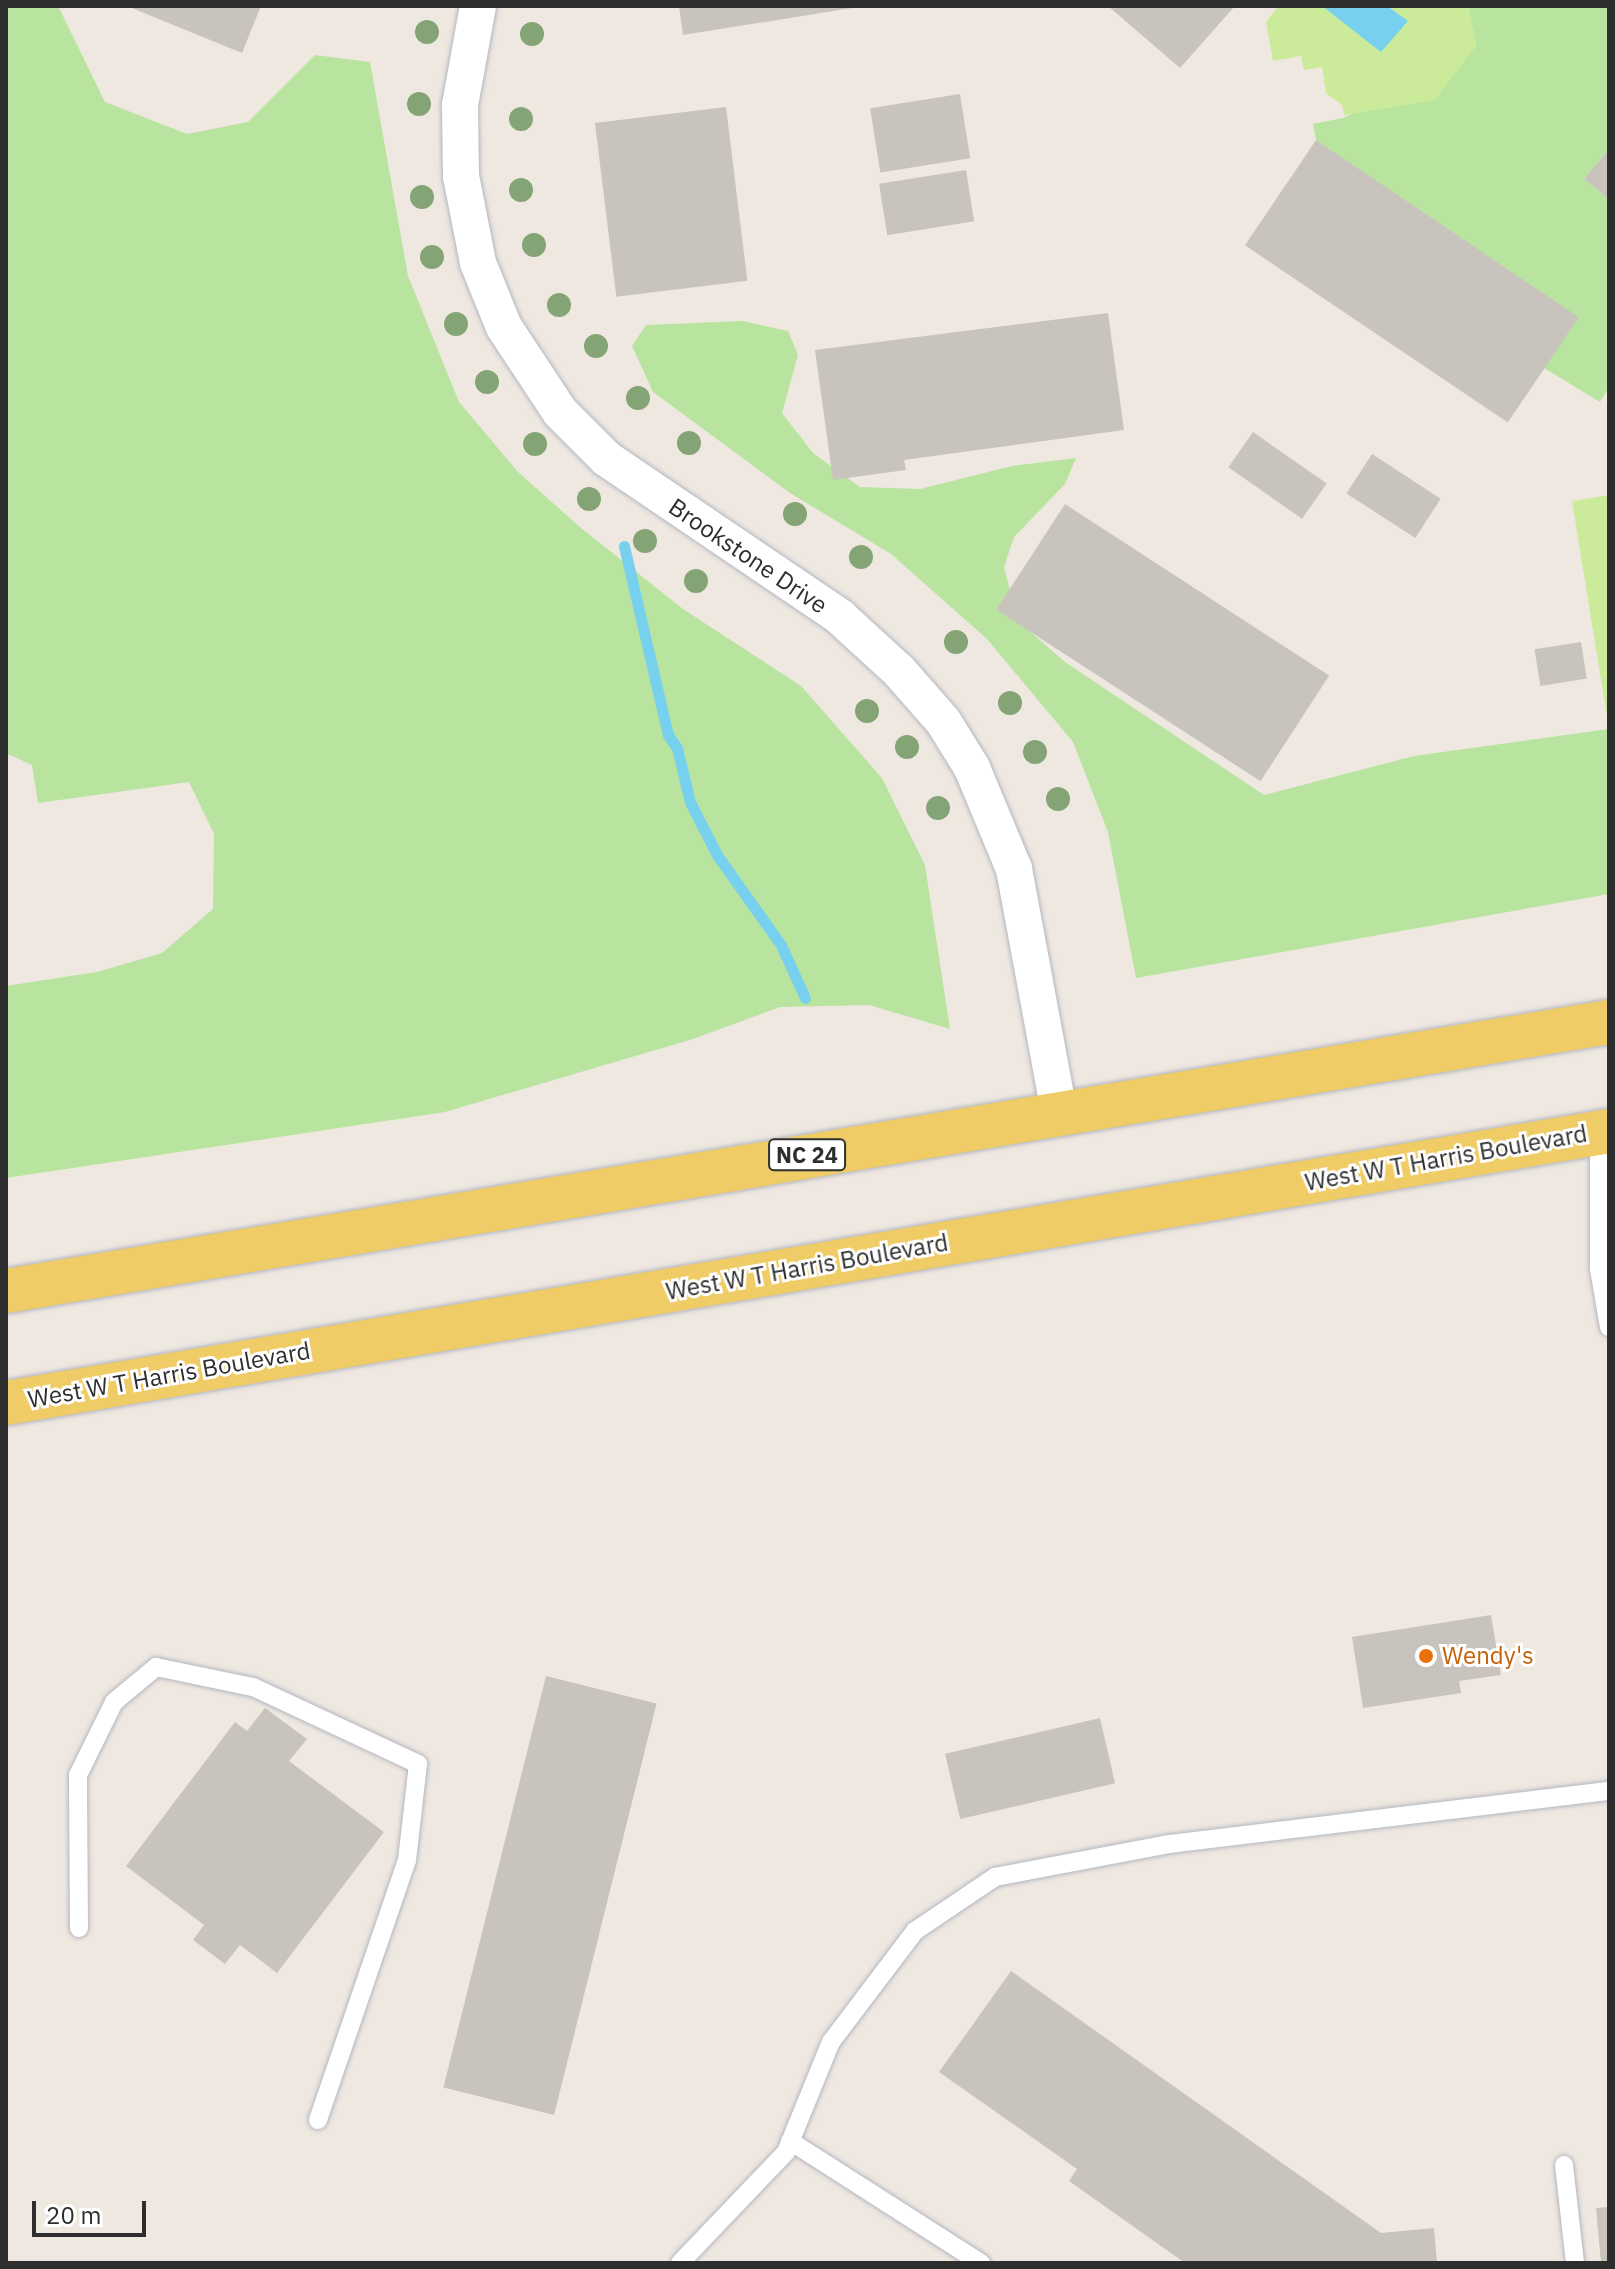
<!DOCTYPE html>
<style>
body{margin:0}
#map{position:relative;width:1615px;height:2269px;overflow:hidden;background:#efe8e1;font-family:"IBM Plex Sans",sans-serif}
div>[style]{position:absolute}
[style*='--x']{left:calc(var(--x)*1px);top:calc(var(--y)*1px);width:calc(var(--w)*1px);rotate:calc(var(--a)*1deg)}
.green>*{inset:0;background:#b8e49f}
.pitch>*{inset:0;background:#cbeb9b}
.water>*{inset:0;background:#77d1ee}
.stream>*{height:11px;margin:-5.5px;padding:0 5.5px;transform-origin:5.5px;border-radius:5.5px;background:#77d1ee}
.building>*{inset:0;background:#c8c3bc;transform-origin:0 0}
.roads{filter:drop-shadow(0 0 2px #b4b7c1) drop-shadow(0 0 2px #b4b7c1)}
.lane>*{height:18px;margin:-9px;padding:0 9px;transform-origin:9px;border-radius:9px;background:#fff}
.street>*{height:36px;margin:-18px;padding:0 18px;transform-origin:18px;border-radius:18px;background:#fff}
.primary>*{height:44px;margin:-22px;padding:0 22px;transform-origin:22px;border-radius:22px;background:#efcc65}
.trees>*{width:24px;height:24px;margin:-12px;border-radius:50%;background:#85a475}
.dots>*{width:22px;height:22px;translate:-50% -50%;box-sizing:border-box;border:4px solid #fff;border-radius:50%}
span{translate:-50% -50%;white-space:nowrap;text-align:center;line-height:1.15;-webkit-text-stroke:6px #fff;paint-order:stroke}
.shield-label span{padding:2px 6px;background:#fff;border:2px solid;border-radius:6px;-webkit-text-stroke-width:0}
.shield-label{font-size:22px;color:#2e2e2e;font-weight:700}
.street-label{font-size:24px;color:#2e2e2e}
.food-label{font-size:24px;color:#c56008}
.left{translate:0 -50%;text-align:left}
.frame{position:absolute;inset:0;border:8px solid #2e2e2e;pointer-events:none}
.scale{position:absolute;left:32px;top:2201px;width:114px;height:36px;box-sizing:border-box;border:4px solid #2e2e2e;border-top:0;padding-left:10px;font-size:24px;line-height:28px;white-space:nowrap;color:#2e2e2e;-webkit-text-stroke:6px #fff;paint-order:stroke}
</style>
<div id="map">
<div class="green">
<div style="clip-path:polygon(6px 6px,58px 6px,105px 102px,187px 134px,248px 122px,315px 55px,370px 62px,408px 276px,459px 402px,518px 472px,581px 528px,683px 609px,801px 686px,882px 778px,925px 865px,950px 1029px,869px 1005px,780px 1007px,693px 1039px,445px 1112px,6px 1178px,6px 986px,97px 972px,162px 953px,213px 909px,214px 834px,189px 782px,38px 803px,32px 765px,6px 753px)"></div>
<div style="clip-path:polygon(1468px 6px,1609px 6px,1609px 149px,1584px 179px,1609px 199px,1609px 387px,1600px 402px,1544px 368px,1578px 318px,1316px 140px,1313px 124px,1343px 118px,1476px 46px)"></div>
<div style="clip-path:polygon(743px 321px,788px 331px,798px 355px,782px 413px,813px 453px,860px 487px,920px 489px,1012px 466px,1076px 458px,1065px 484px,1014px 537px,1004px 567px,1018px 621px,1065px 662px,1264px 795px,1414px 756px,1609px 729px,1609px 894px,1136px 978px,1108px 832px,1073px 742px,987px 639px,891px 554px,790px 493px,653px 392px,632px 346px,646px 325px)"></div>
</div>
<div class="pitch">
<div style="clip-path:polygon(1279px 6px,1468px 6px,1476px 46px,1435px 100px,1344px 115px,1342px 105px,1326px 93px,1322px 67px,1304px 70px,1301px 56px,1273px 61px,1266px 22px)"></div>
<div style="clip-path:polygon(1609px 495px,1609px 716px,1607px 717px,1572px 501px)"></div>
</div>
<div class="water">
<div style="clip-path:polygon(1322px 6px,1387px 6px,1408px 21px,1381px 52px)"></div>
</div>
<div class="stream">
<div style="--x:624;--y:546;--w:194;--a:76.9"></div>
<div style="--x:668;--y:735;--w:16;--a:55"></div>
<div style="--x:677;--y:748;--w:56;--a:76.5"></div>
<div style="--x:690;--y:802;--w:59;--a:63"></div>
<div style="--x:717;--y:855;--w:110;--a:54.6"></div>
<div style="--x:781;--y:945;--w:58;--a:65.6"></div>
</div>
<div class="building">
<div style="clip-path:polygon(127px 6px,261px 6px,242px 53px)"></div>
<div style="clip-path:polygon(679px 6px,852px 6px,852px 8px,683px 35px)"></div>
<div style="clip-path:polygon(1108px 6px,1235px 6px,1180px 68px)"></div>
<div style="left:960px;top:94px;width:65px;height:91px;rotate:81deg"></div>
<div style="left:726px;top:107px;width:175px;height:132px;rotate:83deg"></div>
<div style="left:1316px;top:140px;width:317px;height:127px;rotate:34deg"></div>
<div style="clip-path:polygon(1609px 149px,1609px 199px,1584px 179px)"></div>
<div style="left:966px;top:170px;width:52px;height:88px;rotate:81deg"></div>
<div style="clip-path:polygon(1108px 313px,1124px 430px,904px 460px,906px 470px,833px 480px,815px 350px)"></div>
<div style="left:1253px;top:432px;width:90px;height:43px;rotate:35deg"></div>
<div style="left:1372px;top:454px;width:82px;height:47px;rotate:33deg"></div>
<div style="left:1065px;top:504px;width:315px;height:126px;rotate:33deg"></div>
<div style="left:1581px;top:642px;width:37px;height:47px;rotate:81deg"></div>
<div style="clip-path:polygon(1491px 1615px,1501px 1675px,1459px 1681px,1461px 1693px,1363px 1708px,1352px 1637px)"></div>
<div style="left:546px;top:1676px;width:114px;height:424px;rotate:14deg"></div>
<div style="clip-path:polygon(265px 1708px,307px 1739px,289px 1761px,384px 1832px,277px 1973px,240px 1945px,225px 1964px,193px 1940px,204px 1925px,126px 1866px,235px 1722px,247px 1731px)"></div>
<div style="left:1100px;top:1718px;width:67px;height:159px;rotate:77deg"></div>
<div style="clip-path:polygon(1011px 1971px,1381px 2233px,1434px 2228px,1437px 2263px,1185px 2263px,1069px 2181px,1077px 2169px,939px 2072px)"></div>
<div style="clip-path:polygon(1609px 2207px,1609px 2263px,1601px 2263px,1596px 2208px)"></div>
</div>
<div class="roads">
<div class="lane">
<div style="--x:1599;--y:1132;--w:137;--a:90"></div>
<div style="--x:1599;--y:1269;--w:59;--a:80.2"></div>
<div style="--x:79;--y:1928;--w:153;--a:-90.4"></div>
<div style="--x:78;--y:1775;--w:81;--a:-63.7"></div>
<div style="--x:114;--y:1702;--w:55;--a:-39.8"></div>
<div style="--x:156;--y:1667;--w:99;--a:11.7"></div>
<div style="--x:253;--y:1687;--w:182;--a:25"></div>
<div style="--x:418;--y:1764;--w:97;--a:96.5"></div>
<div style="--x:407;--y:1860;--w:275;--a:108.9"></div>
<div style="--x:790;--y:2141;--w:227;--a:32.6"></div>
<div style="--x:1564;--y:2165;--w:99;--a:83.6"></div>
<div style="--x:680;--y:2263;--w:153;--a:-46.3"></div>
<div style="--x:786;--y:2152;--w:119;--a:-67.8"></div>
<div style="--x:831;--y:2042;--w:139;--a:-52.9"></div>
<div style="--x:915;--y:1931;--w:97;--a:-34"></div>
<div style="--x:995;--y:1877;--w:177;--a:-10.7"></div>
<div style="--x:1169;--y:1844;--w:443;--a:-6.9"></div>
</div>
<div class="street">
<div style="--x:478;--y:6;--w:101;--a:100.3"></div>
<div style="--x:460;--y:105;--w:71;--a:89.2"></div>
<div style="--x:461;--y:176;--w:89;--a:78.9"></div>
<div style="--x:478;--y:263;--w:69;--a:67.9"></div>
<div style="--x:504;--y:327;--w:102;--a:56.6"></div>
<div style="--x:560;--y:412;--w:66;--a:45"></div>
<div style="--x:607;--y:459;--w:282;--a:34.1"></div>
<div style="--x:840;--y:617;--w:80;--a:42.5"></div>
<div style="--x:899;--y:671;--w:67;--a:48.7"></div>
<div style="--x:943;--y:721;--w:55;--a:58.3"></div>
<div style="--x:972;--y:768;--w:109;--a:67.4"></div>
<div style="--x:1014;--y:869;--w:247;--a:79.5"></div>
</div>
<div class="primary">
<div style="--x:6;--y:1291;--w:1625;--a:-9.53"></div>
<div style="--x:6;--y:1403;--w:1626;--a:-9.63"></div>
</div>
</div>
<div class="trees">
<div style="left:427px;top:32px"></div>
<div style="left:532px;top:34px"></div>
<div style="left:419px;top:104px"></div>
<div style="left:521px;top:119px"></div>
<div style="left:521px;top:190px"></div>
<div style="left:422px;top:197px"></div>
<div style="left:534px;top:245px"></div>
<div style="left:432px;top:257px"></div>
<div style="left:559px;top:305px"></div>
<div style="left:456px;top:324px"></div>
<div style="left:596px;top:346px"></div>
<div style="left:487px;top:382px"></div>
<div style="left:638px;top:398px"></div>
<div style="left:689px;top:443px"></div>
<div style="left:535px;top:444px"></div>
<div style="left:589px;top:499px"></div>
<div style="left:795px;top:514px"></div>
<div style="left:645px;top:541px"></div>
<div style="left:861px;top:557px"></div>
<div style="left:696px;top:581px"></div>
<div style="left:956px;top:642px"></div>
<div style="left:1010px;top:703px"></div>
<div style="left:867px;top:711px"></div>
<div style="left:907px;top:747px"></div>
<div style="left:1035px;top:752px"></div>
<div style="left:1058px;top:799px"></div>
<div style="left:938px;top:808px"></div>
</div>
<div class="dots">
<div style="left:1426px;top:1656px;background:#e8710a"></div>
</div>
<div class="shield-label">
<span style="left:807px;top:1155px">NC 24</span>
</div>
<div class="street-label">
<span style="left:748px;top:556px;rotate:34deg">Brookstone Drive</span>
<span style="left:1446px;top:1158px;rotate:-10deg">West W T Harris Boulevard</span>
<span style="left:807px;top:1267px;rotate:-10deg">West W T Harris Boulevard</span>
<span style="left:169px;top:1375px;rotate:-10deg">West W T Harris Boulevard</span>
</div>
<div class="food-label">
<span class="left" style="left:1442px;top:1656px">Wendy's</span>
</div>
<div class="frame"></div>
<div class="scale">20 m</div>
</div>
